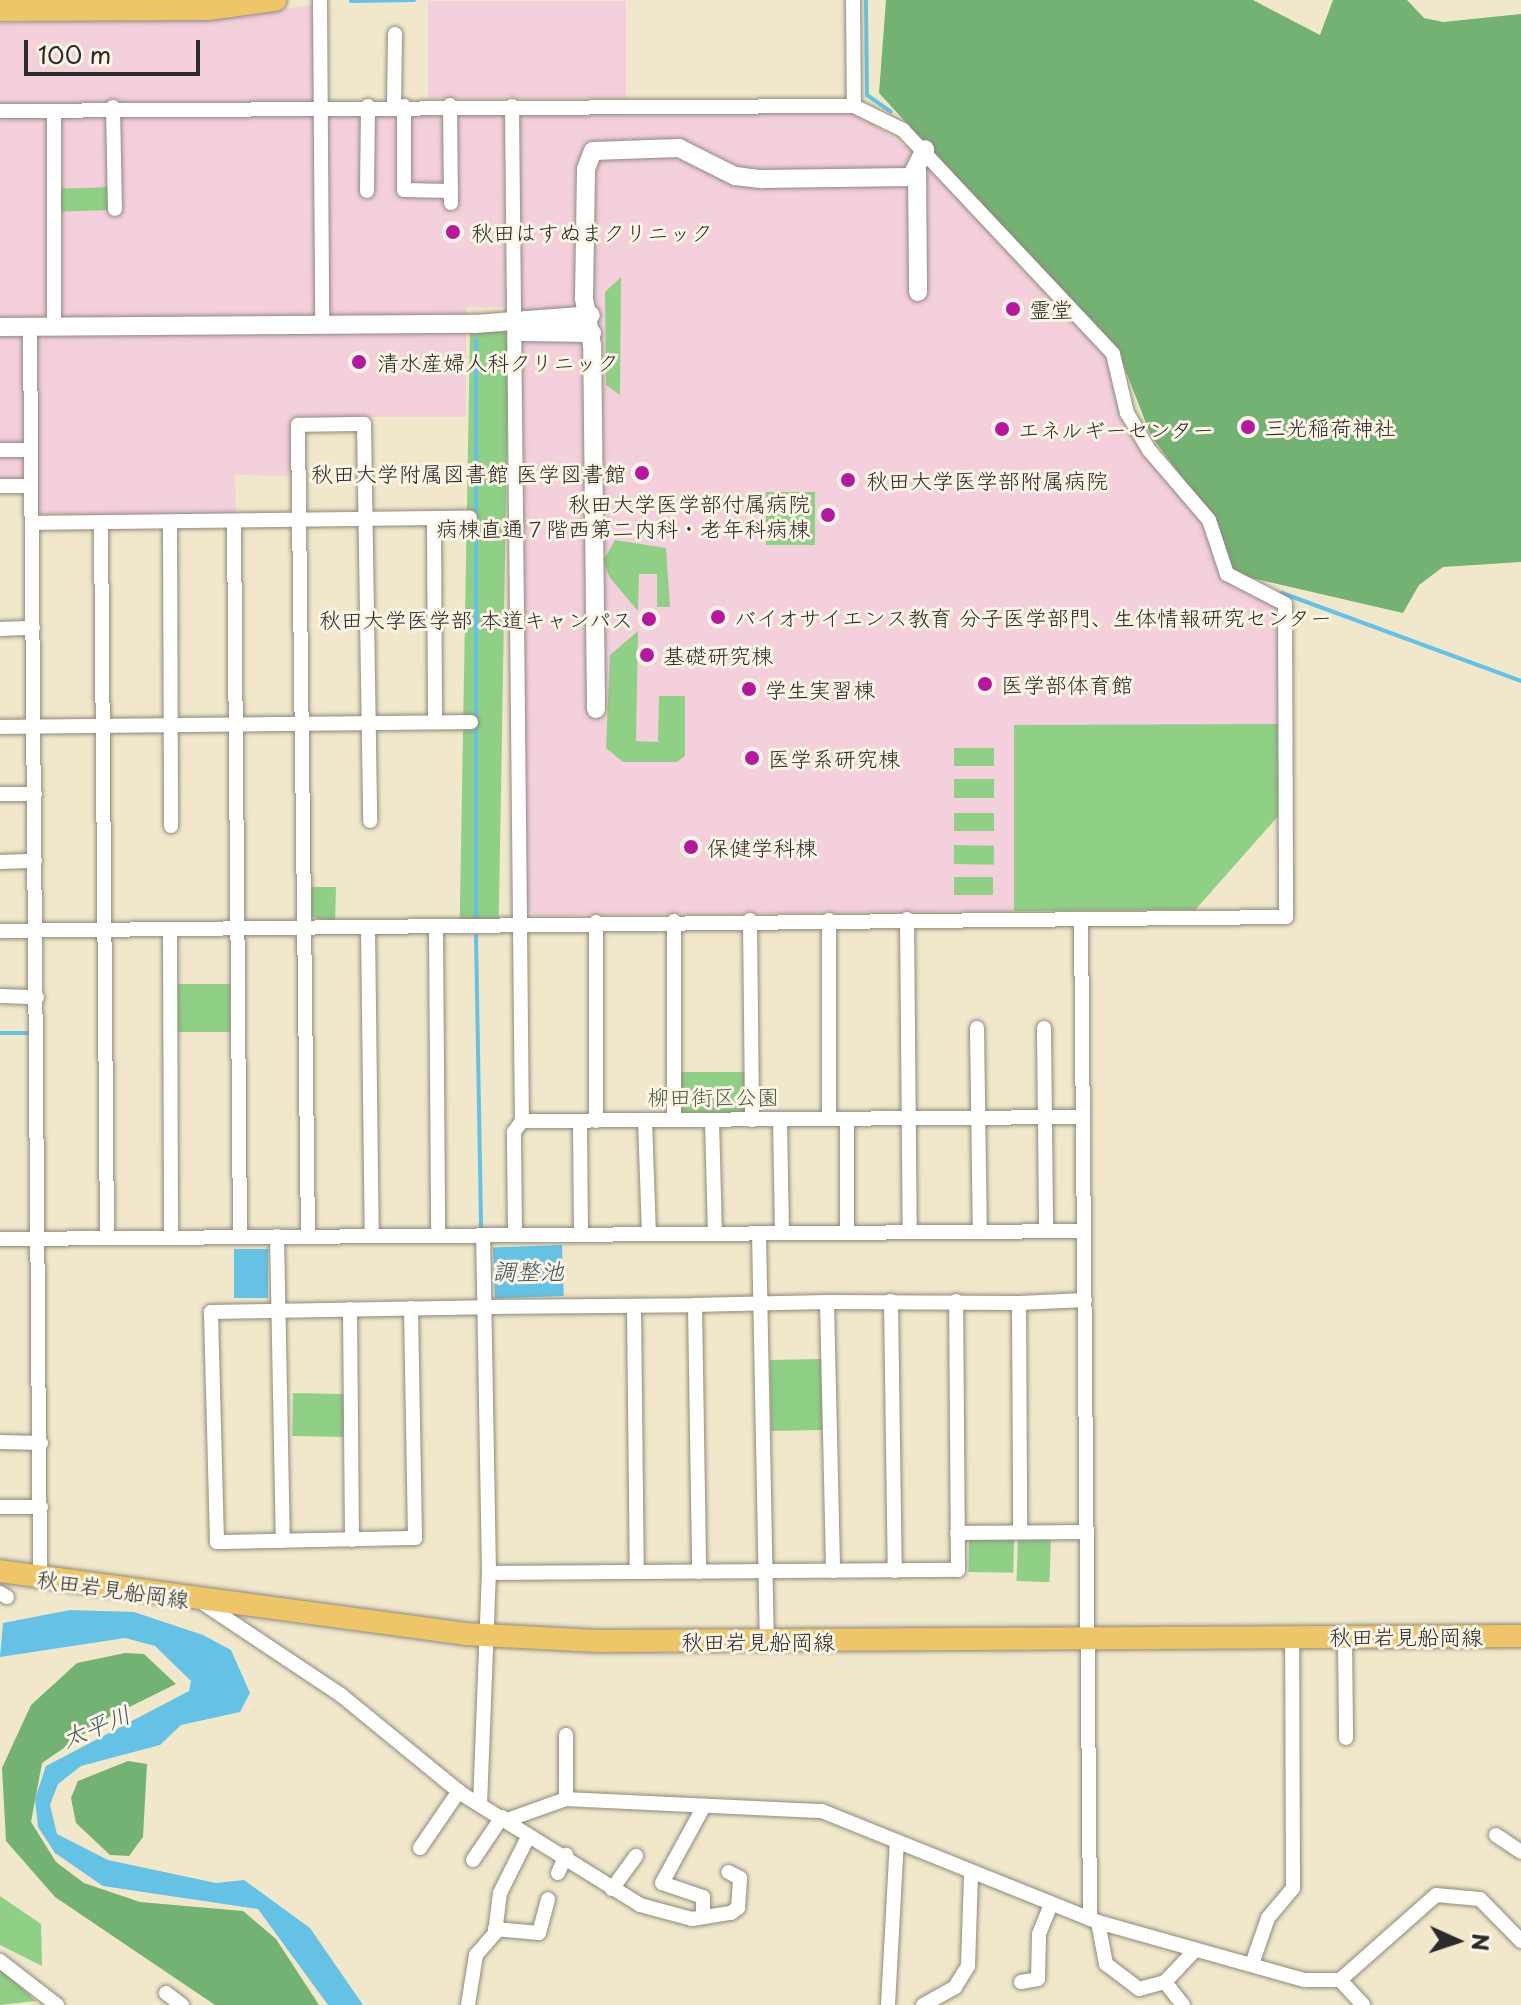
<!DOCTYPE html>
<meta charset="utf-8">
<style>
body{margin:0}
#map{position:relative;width:1521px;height:2005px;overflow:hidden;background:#f1e8cc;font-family:"Playpen Sans","Klee One",sans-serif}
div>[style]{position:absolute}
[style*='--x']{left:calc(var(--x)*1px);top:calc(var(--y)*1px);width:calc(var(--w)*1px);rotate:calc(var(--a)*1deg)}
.built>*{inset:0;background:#f4cfdc;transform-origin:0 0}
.green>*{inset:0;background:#90cf86;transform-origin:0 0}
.forest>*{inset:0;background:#74b273}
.water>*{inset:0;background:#66c2e4;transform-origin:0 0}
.stream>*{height:4px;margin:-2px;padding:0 2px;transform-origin:2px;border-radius:2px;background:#66c2e4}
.roads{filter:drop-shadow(0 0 2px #8e8a7c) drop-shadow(0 0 2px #8e8a7c)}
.minor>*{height:14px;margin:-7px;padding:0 7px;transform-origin:7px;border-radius:7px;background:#fff}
.tertiary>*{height:18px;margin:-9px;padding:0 9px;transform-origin:9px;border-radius:9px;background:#fff}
.primary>*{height:22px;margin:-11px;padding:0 11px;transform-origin:11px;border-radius:11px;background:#eec569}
.dots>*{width:22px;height:22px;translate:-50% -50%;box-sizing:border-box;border:4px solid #fcf5e5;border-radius:50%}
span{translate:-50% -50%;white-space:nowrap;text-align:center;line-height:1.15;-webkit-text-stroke:6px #fcf5e5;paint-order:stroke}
.poi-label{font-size:22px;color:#2b2b2b}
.left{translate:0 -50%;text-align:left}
.right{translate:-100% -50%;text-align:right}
.park-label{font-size:22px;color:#495c46}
.street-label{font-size:22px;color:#2b2b2b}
.water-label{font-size:24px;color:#3d5862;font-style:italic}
.north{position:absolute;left:1417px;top:1901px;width:80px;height:80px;-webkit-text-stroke:6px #fcf5e5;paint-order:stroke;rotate:93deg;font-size:22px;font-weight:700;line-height:32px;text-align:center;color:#2b2b2b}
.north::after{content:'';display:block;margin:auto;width:28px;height:36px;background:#2b2b2b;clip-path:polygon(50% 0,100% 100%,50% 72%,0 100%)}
.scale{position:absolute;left:24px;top:40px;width:176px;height:36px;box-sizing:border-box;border:4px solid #2b2b2b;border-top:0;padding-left:10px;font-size:24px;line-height:28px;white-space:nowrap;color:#2b2b2b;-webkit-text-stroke:6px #fcf5e5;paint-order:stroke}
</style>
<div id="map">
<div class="built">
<div style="left:626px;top:1px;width:97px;height:198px;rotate:90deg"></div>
<div style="clip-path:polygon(327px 3px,326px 109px,504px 109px,506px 307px,466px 307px,466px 417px,293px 417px,293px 476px,235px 475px,236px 516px,41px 514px,23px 486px,0 485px,0 23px,206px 19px)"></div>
<div style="clip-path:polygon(853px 111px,952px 177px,1022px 243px,1113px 354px,1143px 440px,1209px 520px,1227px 574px,1285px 604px,1280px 814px,1195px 910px,535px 915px,527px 909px,519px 115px)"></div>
</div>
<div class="green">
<div style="left:111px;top:187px;width:23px;height:52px;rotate:88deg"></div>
<div style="clip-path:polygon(621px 277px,620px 395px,606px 385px,605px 292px)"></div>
<div style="left:470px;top:331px;width:39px;height:595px;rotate:1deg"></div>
<div style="left:766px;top:492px;width:49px;height:53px"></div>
<div style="clip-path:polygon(615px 540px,666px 548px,670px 607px,657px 607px,657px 574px,639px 574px,638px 611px,610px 578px,603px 561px)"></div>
<div style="clip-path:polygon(638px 631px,636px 741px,658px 742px,659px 696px,685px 696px,685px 756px,677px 762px,623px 762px,606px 748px,610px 655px)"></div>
<div style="clip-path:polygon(1282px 724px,1280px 814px,1195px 910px,1014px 911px,1014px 725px)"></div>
<div style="left:954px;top:748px;width:40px;height:18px"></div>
<div style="left:954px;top:779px;width:40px;height:19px"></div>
<div style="left:954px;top:813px;width:40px;height:18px"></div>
<div style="left:954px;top:845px;width:40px;height:19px;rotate:1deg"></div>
<div style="left:954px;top:877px;width:39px;height:18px"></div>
<div style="clip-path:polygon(308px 887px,336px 887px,335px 923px,308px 916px)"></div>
<div style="left:176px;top:984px;width:54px;height:48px"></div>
<div style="left:752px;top:1072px;width:48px;height:78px;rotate:90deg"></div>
<div style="left:821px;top:1359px;width:71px;height:51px;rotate:89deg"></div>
<div style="left:293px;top:1393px;width:51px;height:43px;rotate:1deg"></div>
<div style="left:969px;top:1537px;width:45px;height:35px;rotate:1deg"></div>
<div style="left:1018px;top:1538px;width:33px;height:43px;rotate:2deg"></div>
<div style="clip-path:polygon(0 1896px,41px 1924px,42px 1966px,0 1945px)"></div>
<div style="clip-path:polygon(0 1969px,3px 1971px,36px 2001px,0 2005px)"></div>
</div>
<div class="forest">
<div style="clip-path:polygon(886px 0,1253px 0,1320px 35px,1333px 0,1407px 0,1424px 18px,1443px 22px,1521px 14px,1521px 562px,1443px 567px,1419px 585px,1403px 613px,1234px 574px,1202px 504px,1151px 436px,1120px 356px,879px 93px)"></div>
<div style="clip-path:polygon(125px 1653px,144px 1654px,176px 1684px,109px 1717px,42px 1763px,31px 1822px,56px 1862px,84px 1883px,140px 1902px,243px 1911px,276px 1939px,319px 2005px,215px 2005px,55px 1897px,6px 1841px,2px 1768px,31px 1705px,77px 1663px)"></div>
<div style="clip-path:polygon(128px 1761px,147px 1764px,143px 1837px,129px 1856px,110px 1855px,76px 1823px,71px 1798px,78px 1781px)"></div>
</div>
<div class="water">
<div style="left:562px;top:1245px;width:51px;height:69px;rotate:88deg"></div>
<div style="left:234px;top:1249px;width:34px;height:49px"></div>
<div style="clip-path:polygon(70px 1610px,134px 1612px,203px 1635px,231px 1650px,250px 1693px,240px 1712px,181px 1725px,160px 1745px,81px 1766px,58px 1784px,50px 1805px,57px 1834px,108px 1860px,216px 1883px,244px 1880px,310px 1928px,363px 2005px,328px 2005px,258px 1909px,103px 1886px,55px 1853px,38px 1827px,35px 1799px,46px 1766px,189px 1691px,191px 1681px,155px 1646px,125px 1638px,0 1657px,3px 1623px)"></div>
</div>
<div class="stream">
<div style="--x:866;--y:0;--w:95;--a:89.4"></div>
<div style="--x:867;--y:95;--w:29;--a:35"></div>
<div style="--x:351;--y:1;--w:63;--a:-0.9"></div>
<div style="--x:476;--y:341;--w:582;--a:90"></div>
<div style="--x:1282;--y:593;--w:255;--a:20.2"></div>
<div style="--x:476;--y:936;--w:293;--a:89"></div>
<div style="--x:0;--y:1033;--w:28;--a:0"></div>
</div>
<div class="roads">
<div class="minor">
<div style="--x:320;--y:0;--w:324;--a:89.6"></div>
<div style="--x:853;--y:0;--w:106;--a:89.5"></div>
<div style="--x:450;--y:105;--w:98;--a:89.4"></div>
<div style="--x:404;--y:106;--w:84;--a:90"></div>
<div style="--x:404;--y:190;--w:47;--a:1.2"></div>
<div style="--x:512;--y:106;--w:1015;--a:89.44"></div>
<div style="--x:522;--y:1121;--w:560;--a:-0.41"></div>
<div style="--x:113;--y:107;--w:102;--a:88.9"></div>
<div style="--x:394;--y:107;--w:73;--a:-89.2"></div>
<div style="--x:0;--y:111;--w:854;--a:-0.34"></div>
<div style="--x:854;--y:106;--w:55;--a:26.1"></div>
<div style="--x:903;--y:130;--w:307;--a:46.8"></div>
<div style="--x:1113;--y:354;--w:61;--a:76.7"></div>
<div style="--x:1127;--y:413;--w:43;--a:59.3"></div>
<div style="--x:1149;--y:450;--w:92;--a:49.4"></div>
<div style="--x:1209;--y:520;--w:57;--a:71.6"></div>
<div style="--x:1227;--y:574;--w:65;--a:27.3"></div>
<div style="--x:1285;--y:604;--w:313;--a:89.8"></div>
<div style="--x:1286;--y:917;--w:1286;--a:179.38"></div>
<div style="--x:54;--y:111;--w:216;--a:90"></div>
<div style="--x:367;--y:191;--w:85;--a:-89.3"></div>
<div style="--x:30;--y:327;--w:1251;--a:89.54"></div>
<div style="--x:0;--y:450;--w:31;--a:0"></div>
<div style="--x:0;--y:486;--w:31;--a:0"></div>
<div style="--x:434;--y:519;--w:203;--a:89.7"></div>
<div style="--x:234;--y:521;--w:715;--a:89.52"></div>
<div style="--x:170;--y:522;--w:304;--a:89.8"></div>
<div style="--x:32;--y:523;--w:438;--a:-0.7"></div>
<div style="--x:101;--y:523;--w:714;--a:89.52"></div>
<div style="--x:0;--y:629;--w:33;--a:-2"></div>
<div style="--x:0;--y:727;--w:471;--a:-0.6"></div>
<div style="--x:0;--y:794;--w:35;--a:0"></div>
<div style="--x:0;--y:862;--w:35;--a:-2"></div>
<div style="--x:907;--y:919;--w:313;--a:89.5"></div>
<div style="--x:1081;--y:919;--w:1000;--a:89.48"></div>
<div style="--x:750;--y:920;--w:200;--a:89.4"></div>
<div style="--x:596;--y:922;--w:199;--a:90"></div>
<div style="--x:436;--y:926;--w:309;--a:89.6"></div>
<div style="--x:368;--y:927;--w:309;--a:89.3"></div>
<div style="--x:170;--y:929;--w:308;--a:89.8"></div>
<div style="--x:0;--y:996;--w:37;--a:2"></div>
<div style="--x:977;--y:1028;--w:204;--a:89.2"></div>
<div style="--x:1044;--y:1028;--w:203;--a:89.4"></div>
<div style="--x:780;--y:1119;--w:114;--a:89"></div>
<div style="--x:829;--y:1119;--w:199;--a:-90"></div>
<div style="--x:847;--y:1119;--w:114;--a:90"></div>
<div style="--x:645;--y:1120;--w:114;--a:88"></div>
<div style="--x:674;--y:1120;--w:199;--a:-90"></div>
<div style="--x:712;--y:1120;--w:113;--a:88.5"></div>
<div style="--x:580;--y:1121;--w:113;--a:89.5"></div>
<div style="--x:759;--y:1233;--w:408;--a:88.9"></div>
<div style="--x:515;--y:1235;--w:103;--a:-90.6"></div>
<div style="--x:514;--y:1132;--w:14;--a:-54"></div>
<div style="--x:277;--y:1236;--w:305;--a:88.9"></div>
<div style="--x:308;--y:1236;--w:811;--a:-90.71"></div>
<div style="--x:298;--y:425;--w:66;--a:-0.9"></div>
<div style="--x:364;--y:424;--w:397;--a:89.1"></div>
<div style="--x:0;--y:1239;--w:1083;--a:-0.42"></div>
<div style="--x:891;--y:1301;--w:270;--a:89.2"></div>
<div style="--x:827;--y:1302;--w:269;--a:88.7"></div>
<div style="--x:1019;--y:1303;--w:228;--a:89.7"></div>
<div style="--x:695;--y:1305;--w:267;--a:89.1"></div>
<div style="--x:634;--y:1306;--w:265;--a:89.4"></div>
<div style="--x:411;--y:1308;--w:230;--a:89"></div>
<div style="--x:415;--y:1538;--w:198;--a:178.8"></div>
<div style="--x:217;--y:1542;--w:230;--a:-91.5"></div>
<div style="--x:211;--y:1312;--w:274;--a:-1"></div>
<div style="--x:485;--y:1307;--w:210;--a:-0.5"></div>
<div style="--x:695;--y:1305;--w:132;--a:-1.3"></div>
<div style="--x:827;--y:1302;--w:192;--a:0.3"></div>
<div style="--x:1019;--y:1303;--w:66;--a:-2.6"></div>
<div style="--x:350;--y:1309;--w:231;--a:89.5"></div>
<div style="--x:0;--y:1442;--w:41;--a:1.4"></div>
<div style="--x:0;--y:1507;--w:41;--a:0"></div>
<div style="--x:957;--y:1533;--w:128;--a:-0.4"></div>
<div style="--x:489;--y:1573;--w:469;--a:-0.4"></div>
<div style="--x:958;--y:1570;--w:269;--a:-90.4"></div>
<div style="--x:0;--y:1593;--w:8;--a:30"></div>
<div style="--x:200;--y:1601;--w:169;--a:33.7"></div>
<div style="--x:341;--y:1695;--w:156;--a:39.3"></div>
<div style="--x:462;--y:1794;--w:210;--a:31.9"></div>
<div style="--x:640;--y:1905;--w:54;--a:15.1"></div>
<div style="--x:692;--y:1919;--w:39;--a:-9"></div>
<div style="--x:731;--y:1913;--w:9;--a:-36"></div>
<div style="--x:738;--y:1908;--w:30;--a:-86"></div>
<div style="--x:740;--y:1878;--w:13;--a:-153"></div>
<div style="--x:1345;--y:1637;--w:101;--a:89.4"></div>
<div style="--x:566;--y:1735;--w:64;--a:90"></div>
<div style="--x:480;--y:1805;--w:232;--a:-87.8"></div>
<div style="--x:489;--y:1573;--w:338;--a:-91"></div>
<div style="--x:507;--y:1820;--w:63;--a:-19.6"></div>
<div style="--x:566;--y:1799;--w:256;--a:2.7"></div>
<div style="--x:822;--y:1811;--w:297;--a:21.9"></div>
<div style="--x:1098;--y:1922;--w:215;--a:15.7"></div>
<div style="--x:1305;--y:1980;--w:35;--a:0"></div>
<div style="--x:1340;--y:1980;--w:128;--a:-41.5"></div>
<div style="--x:1436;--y:1895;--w:44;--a:5.2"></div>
<div style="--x:1480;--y:1899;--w:59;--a:45.7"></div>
<div style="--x:1496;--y:1835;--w:30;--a:34"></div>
<div style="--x:420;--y:1848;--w:69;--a:-55.6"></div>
<div style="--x:473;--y:1860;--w:52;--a:-56"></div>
<div style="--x:558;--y:1873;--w:20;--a:-66"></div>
<div style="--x:612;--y:1889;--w:41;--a:-54"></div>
<div style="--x:703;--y:1917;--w:20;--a:-90"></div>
<div style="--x:703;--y:1897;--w:43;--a:-161.1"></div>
<div style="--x:662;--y:1883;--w:88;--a:-61.4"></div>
<div style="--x:1098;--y:1922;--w:43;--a:79.2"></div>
<div style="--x:1106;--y:1964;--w:41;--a:37.1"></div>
<div style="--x:1139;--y:1989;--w:27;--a:-15"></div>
<div style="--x:1165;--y:1982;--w:44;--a:-46.8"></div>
<div style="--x:495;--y:1929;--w:44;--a:5.2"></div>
<div style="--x:539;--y:1933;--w:35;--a:-75"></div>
<div style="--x:0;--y:1961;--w:72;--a:37.7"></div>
<div style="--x:1252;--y:1964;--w:49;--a:-70.8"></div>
<div style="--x:1268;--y:1918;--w:39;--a:-50"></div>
<div style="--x:1293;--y:1888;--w:251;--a:-90.2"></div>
<div style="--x:1340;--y:1980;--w:34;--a:47"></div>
<div style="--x:1021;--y:1982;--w:17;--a:-10"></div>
<div style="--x:1038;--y:1979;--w:45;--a:-88.7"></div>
<div style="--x:1039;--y:1934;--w:31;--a:-68"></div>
<div style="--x:1165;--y:1982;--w:29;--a:52"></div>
<div style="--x:166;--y:1993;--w:20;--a:37"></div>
<div style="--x:468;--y:2005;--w:51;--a:-80.9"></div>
<div style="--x:476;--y:1955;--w:29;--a:-49"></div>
<div style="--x:495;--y:1933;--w:40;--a:-82.9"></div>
<div style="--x:500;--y:1893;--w:60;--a:-63.4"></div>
<div style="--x:888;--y:2005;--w:164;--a:-86.9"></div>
<div style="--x:923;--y:2005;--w:37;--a:-29"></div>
<div style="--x:955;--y:1987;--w:25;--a:-58"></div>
<div style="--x:968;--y:1966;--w:91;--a:-88.1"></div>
</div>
<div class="tertiary">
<div style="--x:917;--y:170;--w:122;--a:89.5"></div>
<div style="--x:517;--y:322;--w:12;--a:55"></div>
<div style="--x:524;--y:332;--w:68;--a:0.8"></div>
<div style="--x:0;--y:327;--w:475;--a:-0.4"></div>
<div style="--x:475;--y:324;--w:116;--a:-4.4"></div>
<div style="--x:596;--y:709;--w:364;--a:-90.6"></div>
<div style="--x:592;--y:345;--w:48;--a:-99.7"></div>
<div style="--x:584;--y:298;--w:129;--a:-89.1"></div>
<div style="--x:586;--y:169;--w:19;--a:-69"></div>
<div style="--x:593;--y:151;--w:86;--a:-2"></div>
<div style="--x:679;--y:148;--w:63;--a:26.6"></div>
<div style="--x:735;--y:176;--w:26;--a:7"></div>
<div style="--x:761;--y:179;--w:150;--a:-0.8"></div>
<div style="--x:911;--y:177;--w:31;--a:-63"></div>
</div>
<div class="primary">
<div style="--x:0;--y:10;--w:208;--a:-0.3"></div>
<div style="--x:208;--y:9;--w:68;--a:-7.7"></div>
<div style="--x:0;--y:1571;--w:468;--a:7.7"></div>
<div style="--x:464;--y:1634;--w:133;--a:3"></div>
<div style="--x:597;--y:1641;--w:924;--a:-0.31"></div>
</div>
</div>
<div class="dots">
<div style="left:453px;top:232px;background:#b5179e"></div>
<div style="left:1013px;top:309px;background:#b5179e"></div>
<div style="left:359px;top:362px;background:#b5179e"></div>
<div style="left:1248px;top:427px;background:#b5179e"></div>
<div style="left:1002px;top:429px;background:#b5179e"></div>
<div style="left:642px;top:473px;background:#b5179e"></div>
<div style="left:848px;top:480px;background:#b5179e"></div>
<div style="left:828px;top:515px;background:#b5179e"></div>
<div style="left:718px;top:617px;background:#b5179e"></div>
<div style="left:649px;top:619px;background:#b5179e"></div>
<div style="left:647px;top:655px;background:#b5179e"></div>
<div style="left:985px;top:684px;background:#b5179e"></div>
<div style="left:749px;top:689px;background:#b5179e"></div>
<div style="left:752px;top:758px;background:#b5179e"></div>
<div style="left:691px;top:847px;background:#b5179e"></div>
</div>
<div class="poi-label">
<span class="left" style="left:471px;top:232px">秋田はすぬまクリニック</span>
<span class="left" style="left:1029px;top:309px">霊堂</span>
<span class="left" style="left:377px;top:362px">清水産婦人科クリニック</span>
<span class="left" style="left:1264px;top:427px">三光稲荷神社</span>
<span class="left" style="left:1018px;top:429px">エネルギーセンター</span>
<span class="right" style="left:626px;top:473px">秋田大学附属図書館 医学図書館</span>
<span class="left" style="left:866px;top:480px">秋田大学医学部附属病院</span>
<span class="right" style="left:810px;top:515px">秋田大学医学部付属病院<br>病棟直通７階西第二内科・老年科病棟</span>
<span class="left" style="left:734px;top:617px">バイオサイエンス教育 分子医学部門、生体情報研究センター</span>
<span class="right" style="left:633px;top:619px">秋田大学医学部 本道キャンパス</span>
<span class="left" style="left:663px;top:655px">基礎研究棟</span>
<span class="left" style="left:1001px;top:684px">医学部体育館</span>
<span class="left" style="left:765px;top:689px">学生実習棟</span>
<span class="left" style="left:768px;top:758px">医学系研究棟</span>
<span class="left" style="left:707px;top:847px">保健学科棟</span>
</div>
<div class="park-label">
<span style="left:713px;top:1096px">柳田街区公園</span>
</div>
<div class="street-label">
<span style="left:113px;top:1588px;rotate:8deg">秋田岩見船岡線</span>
<span style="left:1406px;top:1636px">秋田岩見船岡線</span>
<span style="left:758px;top:1641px">秋田岩見船岡線</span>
</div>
<div class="water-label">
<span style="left:528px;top:1271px">調整池</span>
<span style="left:96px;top:1726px;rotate:-22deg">太平川</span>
</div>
<div class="north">N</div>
<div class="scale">100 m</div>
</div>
